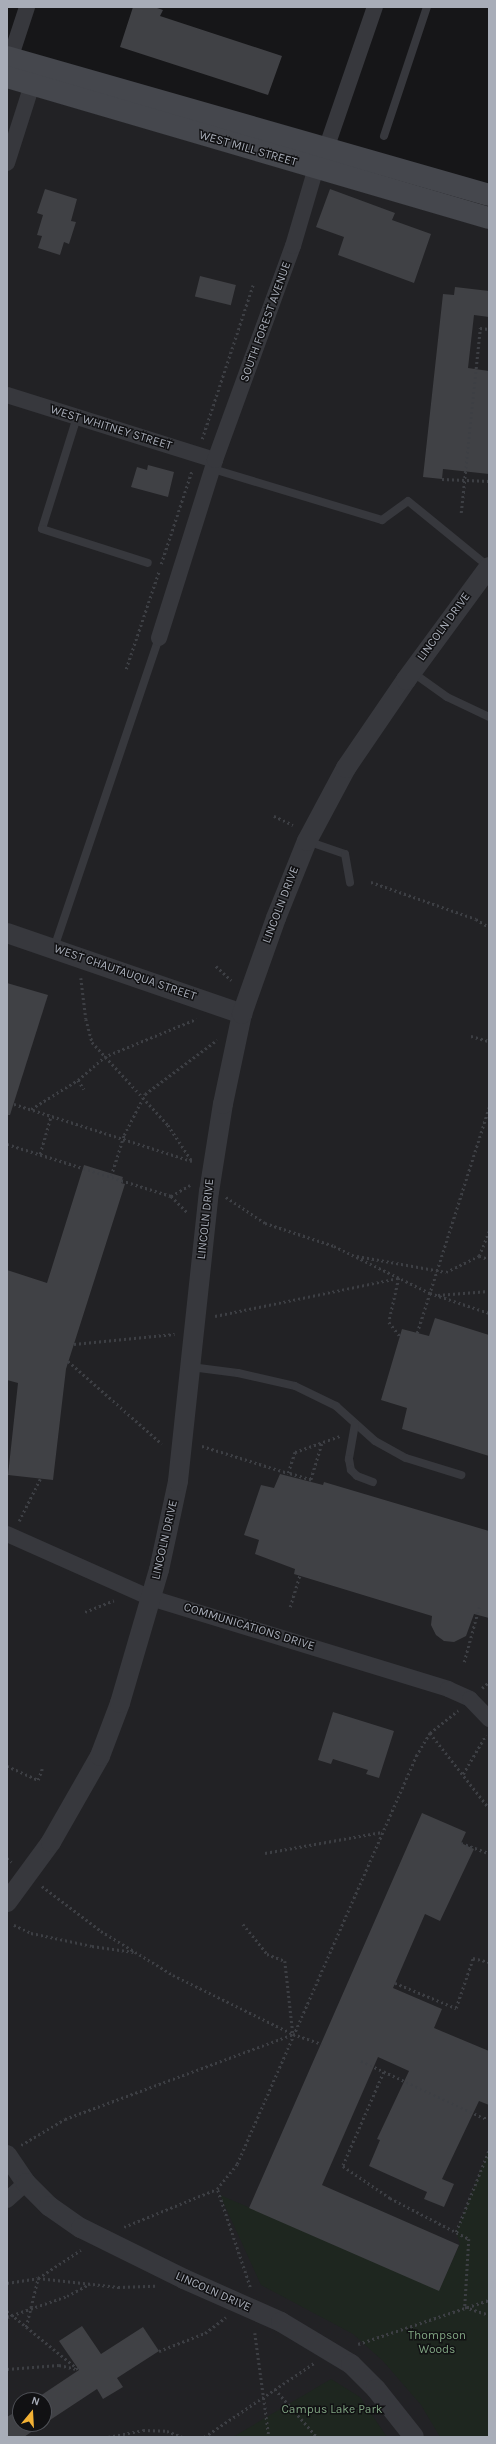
<!DOCTYPE html>
<style>
body{margin:0}
#map{position:relative;width:496px;height:2444px;overflow:hidden;background:#161618;font-family:Karla,sans-serif}
div>[style]{position:absolute}
[style*='--x']{left:calc(var(--x)*1px);top:calc(var(--y)*1px);width:calc(var(--w)*1px);rotate:calc(var(--a)*1deg)}
.built>*{inset:0;background:#222225}
.green>*{inset:0;background:#1e261f}
.building>*{inset:0;background:#404145;transform-origin:0 0}
.path>*{height:2.5px;margin-top:-1.25px;transform-origin:0;background:repeating-linear-gradient(90deg,#3d3f44 0 2px,transparent 0 5px)}
.service>*{height:8px;margin:-4px;padding:0 4px;transform-origin:4px;border-radius:4px;background:#37383d}
.minor>*{height:16px;margin:-8px;padding:0 8px;transform-origin:8px;border-radius:8px;background:#37383d}
.tertiary>*{height:20px;margin:-10px;padding:0 10px;transform-origin:10px;border-radius:10px;background:#37383d}
.secondary>*{height:22px;margin:-11px;padding:0 11px;transform-origin:11px;border-radius:11px;background:#45474d}
span{translate:-50% -50%;white-space:nowrap;text-align:center;line-height:1.15;-webkit-text-stroke:3px #111113;paint-order:stroke}
.street-label{font-size:12px;color:#a8adb8}
.park-label{font-size:12px;color:#7fa381}
.frame{position:absolute;inset:0;border:8px solid #a8adb8;pointer-events:none}
.north{position:absolute;left:12px;top:2392px;width:40px;height:40px;box-sizing:border-box;background:#111113;border:1px solid #4d4f55;border-radius:50%;rotate:18deg;font-size:11px;font-weight:700;line-height:16px;text-align:center;color:#a8adb8}
.north::after{content:'';display:block;margin:auto;width:14px;height:18px;background:#f2b134;clip-path:polygon(50% 0,100% 100%,50% 72%,0 100%)}
</style>
<div id="map">
<div class="built">
<div style="clip-path:polygon(evenodd,7px 88px,489px 229px,489px 2437px,7px 2437px,7px 88px,20px 2400px,44px 2400px,44px 2424px,20px 2424px,20px 2400px)"></div>
</div>
<div class="green">
<div style="clip-path:polygon(489px 2149px,489px 2437px,440px 2437px,421px 2405px,383px 2361px,353px 2334px,261px 2285px,220px 2195px,439px 2290px,460px 2244px,456px 2232px)"></div>
<div style="clip-path:polygon(331px 2379px,360px 2397px,387px 2437px,233px 2437px)"></div>
</div>
<div class="building">
<div style="clip-path:polygon(133px 7px,154px 7px,163px 10px,160px 16px,282px 56px,268px 95px,120px 47px)"></div>
<div style="clip-path:polygon(45px 189px,77px 199px,71px 221px,76px 222px,69px 244px,64px 242px,60px 255px,38px 248px,42px 236px,37px 235px,43px 215px,37px 213px)"></div>
<div style="clip-path:polygon(330px 189px,395px 213px,392px 220px,431px 234px,414px 283px,338px 255px,344px 237px,316px 227px)"></div>
<div style="left:200px;top:276px;width:37px;height:21px;rotate:14deg"></div>
<div style="clip-path:polygon(455px 287px,489px 291px,489px 317px,474px 315px,468px 368px,489px 371px,489px 474px,443px 469px,442px 479px,423px 477px,443px 294px,454px 295px)"></div>
<div style="clip-path:polygon(148px 465px,174px 472px,168px 497px,131px 487px,137px 467px,147px 470px)"></div>
<div style="clip-path:polygon(7px 983px,48px 995px,10px 1115px,7px 1115px)"></div>
<div style="clip-path:polygon(84px 1165px,123px 1177px,121px 1183px,125px 1184px,66px 1369px,53px 1480px,8px 1475px,18px 1383px,7px 1380px,7px 1270px,47px 1283px)"></div>
<div style="clip-path:polygon(435px 1318px,489px 1335px,489px 1456px,402px 1429px,407px 1408px,381px 1400px,402px 1329px,429px 1336px)"></div>
<div style="clip-path:polygon(280px 1474px,323px 1485px,324px 1482px,489px 1531px,489px 1618px,474px 1614px,466px 1636px,454px 1642px,444px 1641px,436px 1635px,431px 1625px,432px 1616px,294px 1574px,295px 1569px,255px 1554px,259px 1540px,244px 1535px,261px 1485px,274px 1488px)"></div>
<div style="clip-path:polygon(333px 1712px,394px 1731px,379px 1778px,366px 1774px,368px 1770px,333px 1759px,331px 1764px,318px 1760px)"></div>
<div style="clip-path:polygon(422px 1813px,466px 1832px,461px 1843px,474px 1849px,440px 1921px,425px 1914px,393px 1988px,442px 2009px,434px 2028px,489px 2051px,489px 2105px,479px 2101px,442px 2179px,454px 2184px,444px 2207px,424px 2199px,427px 2192px,369px 2166px,380px 2140px,377px 2139px,409px 2071px,378px 2057px,322px 2185px,459px 2245px,439px 2291px,249px 2208px)"></div>
<div style="clip-path:polygon(82px 2326px,101px 2354px,143px 2327px,159px 2351px,117px 2378px,123px 2387px,103px 2399px,97px 2389px,44px 2424px,44px 2400px,34px 2400px,79px 2370px,59px 2341px)"></div>
<div style="clip-path:polygon(20px 2409px,20px 2424px,43px 2424px,24px 2437px,7px 2437px,7px 2417px)"></div>
</div>
<div class="path">
<div style="--x:202;--y:439;--w:162;--a:-71.7"></div>
<div style="--x:442;--y:479;--w:47;--a:2.4"></div>
<div style="--x:461;--y:513;--w:186;--a:-84.1"></div>
<div style="--x:480;--y:328;--w:9;--a:6"></div>
<div style="--x:161;--y:564;--w:99;--a:-71.7"></div>
<div style="--x:126;--y:669;--w:103;--a:-71.4"></div>
<div style="--x:274;--y:816;--w:21;--a:25"></div>
<div style="--x:371;--y:882;--w:111;--a:19.4"></div>
<div style="--x:476;--y:919;--w:15;--a:32"></div>
<div style="--x:216;--y:966;--w:21;--a:43"></div>
<div style="--x:81;--y:978;--w:41;--a:83"></div>
<div style="--x:86;--y:1019;--w:24;--a:75"></div>
<div style="--x:92;--y:1042;--w:113;--a:47.5"></div>
<div style="--x:168;--y:1125;--w:43;--a:56.3"></div>
<div style="--x:471;--y:1036;--w:19;--a:16"></div>
<div style="--x:78;--y:1080;--w:11;--a:56"></div>
<div style="--x:14;--y:1104;--w:187;--a:17.8"></div>
<div style="--x:31;--y:1109;--w:55;--a:-31.7"></div>
<div style="--x:78;--y:1080;--w:35;--a:-41"></div>
<div style="--x:104;--y:1057;--w:100;--a:-22.4"></div>
<div style="--x:7;--y:1144;--w:172;--a:17.6"></div>
<div style="--x:171;--y:1196;--w:22;--a:-30"></div>
<div style="--x:40;--y:1154;--w:40;--a:-74"></div>
<div style="--x:111;--y:1176;--w:43;--a:-72.4"></div>
<div style="--x:124;--y:1135;--w:46;--a:-62.9"></div>
<div style="--x:145;--y:1094;--w:90;--a:-36.9"></div>
<div style="--x:171;--y:1196;--w:23;--a:45"></div>
<div style="--x:226;--y:1197;--w:47;--a:33.7"></div>
<div style="--x:265;--y:1223;--w:73;--a:18.4"></div>
<div style="--x:334;--y:1246;--w:107;--a:26.1"></div>
<div style="--x:430;--y:1293;--w:62;--a:18.7"></div>
<div style="--x:357;--y:1256;--w:90;--a:10.2"></div>
<div style="--x:446;--y:1272;--w:37;--a:-26"></div>
<div style="--x:479;--y:1256;--w:27;--a:-68"></div>
<div style="--x:479;--y:1256;--w:10;--a:17"></div>
<div style="--x:438;--y:1295;--w:51;--a:-4.5"></div>
<div style="--x:215;--y:1316;--w:188;--a:-11.7"></div>
<div style="--x:399;--y:1278;--w:45;--a:102.8"></div>
<div style="--x:389;--y:1322;--w:18;--a:52"></div>
<div style="--x:417;--y:1333;--w:237;--a:-72.3"></div>
<div style="--x:74;--y:1344;--w:101;--a:-5.7"></div>
<div style="--x:68;--y:1361;--w:125;--a:41.4"></div>
<div style="--x:322;--y:1444;--w:38;--a:107"></div>
<div style="--x:311;--y:1480;--w:24;--a:-163"></div>
<div style="--x:288;--y:1473;--w:22;--a:-72"></div>
<div style="--x:295;--y:1452;--w:48;--a:-19.6"></div>
<div style="--x:202;--y:1446;--w:90;--a:17.4"></div>
<div style="--x:19;--y:1521;--w:47;--a:-63.4"></div>
<div style="--x:290;--y:1607;--w:34;--a:-73"></div>
<div style="--x:85;--y:1612;--w:31;--a:-22"></div>
<div style="--x:464;--y:1662;--w:57;--a:-74.7"></div>
<div style="--x:482;--y:1688;--w:9;--a:-41"></div>
<div style="--x:430;--y:1733;--w:95;--a:51.8"></div>
<div style="--x:7;--y:1766;--w:34;--a:24"></div>
<div style="--x:38;--y:1780;--w:12;--a:-70"></div>
<div style="--x:463;--y:1774;--w:45;--a:-59.5"></div>
<div style="--x:461;--y:1843;--w:30;--a:20"></div>
<div style="--x:265;--y:1853;--w:119;--a:-10.2"></div>
<div style="--x:7;--y:1858;--w:6;--a:39"></div>
<div style="--x:42;--y:1886;--w:74;--a:37.3"></div>
<div style="--x:101;--y:1931;--w:84;--a:31.4"></div>
<div style="--x:173;--y:1975;--w:134;--a:26.2"></div>
<div style="--x:293;--y:2034;--w:31;--a:19"></div>
<div style="--x:243;--y:1924;--w:38;--a:51"></div>
<div style="--x:267;--y:1954;--w:19;--a:21"></div>
<div style="--x:285;--y:1961;--w:72;--a:83.7"></div>
<div style="--x:14;--y:1925;--w:19;--a:25"></div>
<div style="--x:31;--y:1933;--w:62;--a:12"></div>
<div style="--x:92;--y:1946;--w:42;--a:8.1"></div>
<div style="--x:395;--y:1983;--w:66;--a:22.3"></div>
<div style="--x:456;--y:2008;--w:53;--a:-71.2"></div>
<div style="--x:473;--y:1958;--w:16;--a:14"></div>
<div style="--x:361;--y:2061;--w:136;--a:24.9"></div>
<div style="--x:484;--y:2118;--w:5;--a:0"></div>
<div style="--x:384;--y:2072;--w:103;--a:113.6"></div>
<div style="--x:343;--y:2166;--w:57;--a:34.2"></div>
<div style="--x:390;--y:2198;--w:89;--a:27.4"></div>
<div style="--x:469;--y:2239;--w:68;--a:93.4"></div>
<div style="--x:465;--y:2307;--w:25;--a:18"></div>
<div style="--x:21;--y:2145;--w:51;--a:-30.6"></div>
<div style="--x:65;--y:2119;--w:243;--a:-20.4"></div>
<div style="--x:124;--y:2227;--w:100;--a:-22.2"></div>
<div style="--x:456;--y:2232;--w:88;--a:-68.1"></div>
<div style="--x:7;--y:2283;--w:31;--a:-9"></div>
<div style="--x:38;--y:2278;--w:81;--a:6.4"></div>
<div style="--x:118;--y:2287;--w:37;--a:-2"></div>
<div style="--x:250;--y:2287;--w:103;--a:-108.6"></div>
<div style="--x:217;--y:2189;--w:32;--a:-51"></div>
<div style="--x:237;--y:2164;--w:446;--a:-66.3"></div>
<div style="--x:416;--y:1756;--w:27;--a:-59"></div>
<div style="--x:430;--y:1733;--w:36;--a:-39"></div>
<div style="--x:7;--y:2311;--w:93;--a:39.3"></div>
<div style="--x:7;--y:2317;--w:64;--a:-19.3"></div>
<div style="--x:67;--y:2296;--w:26;--a:-28"></div>
<div style="--x:26;--y:2327;--w:50;--a:-76.2"></div>
<div style="--x:38;--y:2278;--w:51;--a:-33.1"></div>
<div style="--x:255;--y:2333;--w:105;--a:82.3"></div>
<div style="--x:358;--y:2344;--w:138;--a:-18.6"></div>
<div style="--x:159;--y:2351;--w:49;--a:-21.4"></div>
<div style="--x:205;--y:2333;--w:26;--a:-37"></div>
<div style="--x:7;--y:2369;--w:52;--a:-4.4"></div>
<div style="--x:59;--y:2365;--w:18;--a:13"></div>
<div style="--x:275;--y:2389;--w:64;--a:48.8"></div>
<div style="--x:108;--y:2437;--w:36;--a:-11"></div>
<div style="--x:143;--y:2430;--w:24;--a:2"></div>
<div style="--x:167;--y:2431;--w:17;--a:21"></div>
<div style="--x:204;--y:2437;--w:133;--a:-33.9"></div>
</div>
<div class="service">
<div style="--x:384;--y:136;--w:136;--a:-71.6"></div>
<div style="--x:77;--y:417;--w:117;--a:107.4"></div>
<div style="--x:42;--y:529;--w:111;--a:17.8"></div>
<div style="--x:213;--y:469;--w:177;--a:16.8"></div>
<div style="--x:382;--y:520;--w:32;--a:-36"></div>
<div style="--x:408;--y:501;--w:104;--a:39.2"></div>
<div style="--x:412;--y:672;--w:43;--a:35.5"></div>
<div style="--x:447;--y:697;--w:47;--a:25.5"></div>
<div style="--x:307;--y:841;--w:40;--a:18.9"></div>
<div style="--x:345;--y:854;--w:29;--a:80"></div>
<div style="--x:54;--y:948;--w:327;--a:-71.3"></div>
<div style="--x:191;--y:1367;--w:47;--a:7.3"></div>
<div style="--x:238;--y:1373;--w:58;--a:12.8"></div>
<div style="--x:295;--y:1386;--w:46;--a:26"></div>
<div style="--x:336;--y:1406;--w:52;--a:41.9"></div>
<div style="--x:375;--y:1441;--w:35;--a:29"></div>
<div style="--x:406;--y:1458;--w:58;--a:17.2"></div>
<div style="--x:355;--y:1424;--w:36;--a:100"></div>
<div style="--x:349;--y:1459;--w:11;--a:80"></div>
<div style="--x:351;--y:1470;--w:8;--a:45"></div>
<div style="--x:357;--y:1476;--w:17;--a:21"></div>
</div>
<div class="minor">
<div style="--x:7;--y:68;--w:64;--a:-71.8"></div>
<div style="--x:7;--y:163;--w:92;--a:-72.3"></div>
<div style="--x:7;--y:395;--w:218;--a:17.4"></div>
<div style="--x:159;--y:638;--w:187;--a:-72.5"></div>
<div style="--x:215;--y:460;--w:228;--a:-70"></div>
<div style="--x:293;--y:246;--w:81;--a:-73.6"></div>
<div style="--x:316;--y:168;--w:21;--a:-62"></div>
<div style="--x:326;--y:149;--w:150;--a:-71"></div>
<div style="--x:7;--y:1534;--w:158;--a:24"></div>
<div style="--x:151;--y:1598;--w:311;--a:17"></div>
<div style="--x:448;--y:1689;--w:24;--a:24"></div>
<div style="--x:470;--y:1699;--w:28;--a:46"></div>
<div style="--x:7;--y:2200;--w:25;--a:-42"></div>
</div>
<div class="tertiary">
<div style="--x:7;--y:933;--w:249;--a:19"></div>
<div style="--x:7;--y:1902;--w:74;--a:-53.7"></div>
<div style="--x:51;--y:1842;--w:99;--a:-60.3"></div>
<div style="--x:100;--y:1756;--w:57;--a:-69.3"></div>
<div style="--x:120;--y:1703;--w:139;--a:-73.7"></div>
<div style="--x:159;--y:1570;--w:91;--a:-77.9"></div>
<div style="--x:178;--y:1481;--w:291;--a:-83.9"></div>
<div style="--x:209;--y:1192;--w:89;--a:-81"></div>
<div style="--x:223;--y:1104;--w:92;--a:-78.1"></div>
<div style="--x:242;--y:1014;--w:102;--a:-70.5"></div>
<div style="--x:276;--y:918;--w:83;--a:-68.1"></div>
<div style="--x:307;--y:841;--w:83;--a:-61.9"></div>
<div style="--x:346;--y:768;--w:107;--a:-55.7"></div>
<div style="--x:406;--y:680;--w:140;--a:-53.7"></div>
<div style="--x:7;--y:2155;--w:34;--a:56"></div>
<div style="--x:26;--y:2183;--w:33;--a:45"></div>
<div style="--x:49;--y:2206;--w:39;--a:35"></div>
<div style="--x:81;--y:2228;--w:115;--a:26.3"></div>
<div style="--x:184;--y:2279;--w:106;--a:23.9"></div>
<div style="--x:281;--y:2322;--w:82;--a:31"></div>
<div style="--x:351;--y:2364;--w:35;--a:45"></div>
<div style="--x:376;--y:2389;--w:61;--a:51.6"></div>
</div>
<div class="secondary">
<div style="--x:7;--y:57;--w:501;--a:15.98"></div>
<div style="--x:7;--y:77;--w:502;--a:16.31"></div>
</div>
<div class="street-label">
<span style="left:248px;top:149px;rotate:16deg">WEST MILL STREET</span>
<span style="left:266px;top:322px;rotate:-70deg">SOUTH FOREST AVENUE</span>
<span style="left:111px;top:428px;rotate:17deg">WEST WHITNEY STREET</span>
<span style="left:444px;top:627px;rotate:-54deg">LINCOLN DRIVE</span>
<span style="left:281px;top:905px;rotate:-69deg">LINCOLN DRIVE</span>
<span style="left:125px;top:973px;rotate:19deg">WEST CHAUTAUQUA STREET</span>
<span style="left:206px;top:1219px;rotate:-84deg">LINCOLN DRIVE</span>
<span style="left:165px;top:1540px;rotate:-77deg">LINCOLN DRIVE</span>
<span style="left:249px;top:1627px;rotate:17deg">COMMUNICATIONS DRIVE</span>
<span style="left:213px;top:2292px;rotate:24deg">LINCOLN DRIVE</span>
</div>
<div class="park-label">
<span style="left:437px;top:2343px">Thompson<br>Woods</span>
<span style="left:332px;top:2410px">Campus Lake Park</span>
</div>
<div class="frame"></div>
<div class="north">N</div>
</div>
